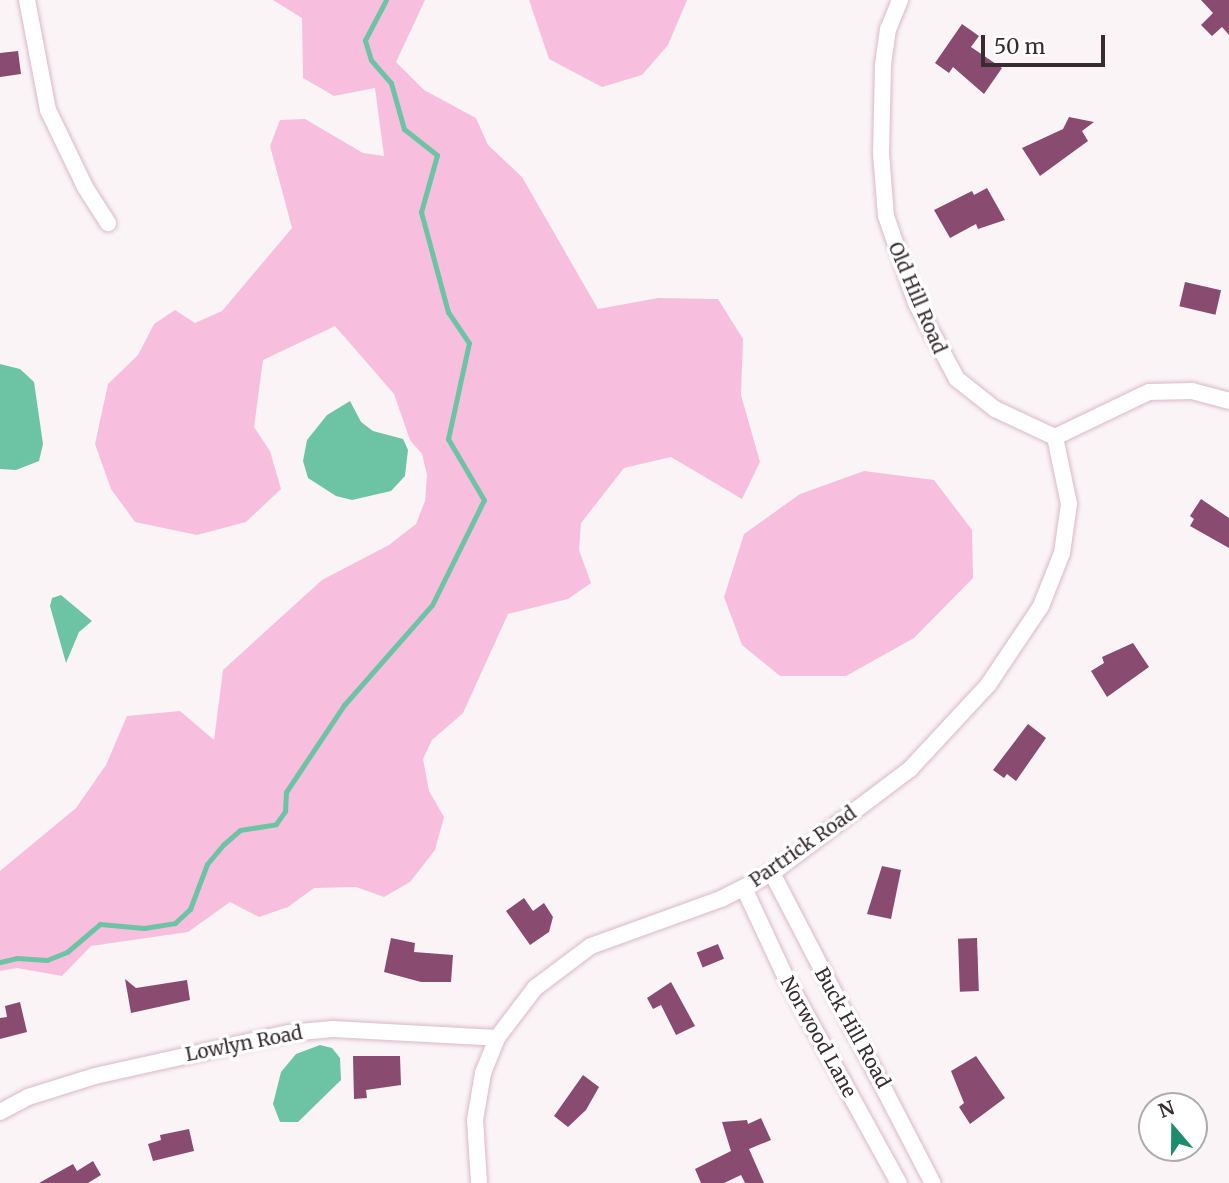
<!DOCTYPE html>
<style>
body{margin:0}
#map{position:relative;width:1229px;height:1183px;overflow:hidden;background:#fbf4f7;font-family:Merriweather,serif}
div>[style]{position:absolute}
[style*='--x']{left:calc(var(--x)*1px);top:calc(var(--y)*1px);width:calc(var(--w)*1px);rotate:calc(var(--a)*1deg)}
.green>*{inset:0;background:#f7bfdd}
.water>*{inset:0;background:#6cc4a5}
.stream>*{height:5px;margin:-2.5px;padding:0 2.5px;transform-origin:2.5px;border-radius:2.5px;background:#6cc4a5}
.building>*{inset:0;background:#8a4b70;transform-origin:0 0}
.roads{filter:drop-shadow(0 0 2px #d8b9c9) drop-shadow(0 0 2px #d8b9c9)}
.minor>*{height:16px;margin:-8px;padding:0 8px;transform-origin:8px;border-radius:8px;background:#fff}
span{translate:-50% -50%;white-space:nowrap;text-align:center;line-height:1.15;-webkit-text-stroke:7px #fff;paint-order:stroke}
.street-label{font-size:19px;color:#382c32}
.north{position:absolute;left:1138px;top:1092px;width:70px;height:70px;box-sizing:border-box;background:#fff;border:2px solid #afabad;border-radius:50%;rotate:340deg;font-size:19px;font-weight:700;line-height:28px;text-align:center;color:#382c32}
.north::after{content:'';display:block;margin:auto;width:24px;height:32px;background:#1d8d6e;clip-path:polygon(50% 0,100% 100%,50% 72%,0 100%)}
.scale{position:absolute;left:981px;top:35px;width:124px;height:32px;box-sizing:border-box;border:4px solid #382c32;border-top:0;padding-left:9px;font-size:21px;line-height:24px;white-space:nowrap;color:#382c32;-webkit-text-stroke:5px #fff;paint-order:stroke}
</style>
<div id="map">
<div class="green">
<div style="clip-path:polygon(273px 0,425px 0,396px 62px,424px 90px,476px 118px,488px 145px,522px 177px,598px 309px,658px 298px,718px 299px,743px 339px,741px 395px,760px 462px,742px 499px,671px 457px,624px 468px,581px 523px,579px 550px,591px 583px,568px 599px,508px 614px,463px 713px,432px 740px,423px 759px,429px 791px,444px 817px,435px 850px,410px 882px,384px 897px,356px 887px,314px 888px,288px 907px,259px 917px,230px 902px,188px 932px,91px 946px,62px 976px,17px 968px,0 971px,0 871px,76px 808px,106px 765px,127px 716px,180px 711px,214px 740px,223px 670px,322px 580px,389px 545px,416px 524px,425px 501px,427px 475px,422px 454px,410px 440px,394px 394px,335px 326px,263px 360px,254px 427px,270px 451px,281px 489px,246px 522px,197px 535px,135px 522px,111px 489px,95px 444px,108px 384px,138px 355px,154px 324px,175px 310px,195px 323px,222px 311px,292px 228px,270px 146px,280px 120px,305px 119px,363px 153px,384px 156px,375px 88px,334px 96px,303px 78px,302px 18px)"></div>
<div style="clip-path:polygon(529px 0,687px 0,668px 45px,642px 75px,602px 87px,549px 59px)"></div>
<div style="clip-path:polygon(864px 471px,934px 480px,972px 530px,973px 578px,914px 638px,846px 676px,780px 676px,742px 645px,724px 597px,744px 534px,800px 494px)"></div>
</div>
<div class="water">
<div style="clip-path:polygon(0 364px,20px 369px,34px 382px,43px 444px,39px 461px,16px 470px,0 469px)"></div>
<div style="clip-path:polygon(350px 401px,361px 422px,373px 431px,403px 439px,408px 450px,405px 476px,391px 491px,352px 500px,336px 496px,308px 478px,303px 461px,307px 440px,327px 415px)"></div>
<div style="clip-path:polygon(61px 595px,92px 621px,79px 632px,66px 663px,50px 606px,52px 598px)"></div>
<div style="clip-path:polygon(320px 1045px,332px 1048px,340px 1058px,341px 1080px,298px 1122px,280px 1122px,273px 1104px,281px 1072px,296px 1054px)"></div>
</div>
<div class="stream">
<div style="--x:0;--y:962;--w:17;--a:-13"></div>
<div style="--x:17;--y:958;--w:30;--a:4"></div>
<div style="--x:47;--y:960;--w:22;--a:-22"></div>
<div style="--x:67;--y:952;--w:43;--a:-40.3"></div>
<div style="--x:100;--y:924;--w:44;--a:5.2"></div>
<div style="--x:144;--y:928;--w:31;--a:-9"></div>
<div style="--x:175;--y:923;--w:21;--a:-43"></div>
<div style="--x:190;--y:909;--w:48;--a:-69.3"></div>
<div style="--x:207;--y:864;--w:26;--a:-50"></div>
<div style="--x:224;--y:844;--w:21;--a:-41"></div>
<div style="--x:240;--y:830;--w:36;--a:-9"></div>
<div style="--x:276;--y:824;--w:16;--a:-55"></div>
<div style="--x:285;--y:811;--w:19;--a:-87"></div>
<div style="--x:286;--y:792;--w:105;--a:-56.3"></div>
<div style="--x:344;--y:705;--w:133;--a:-48.7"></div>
<div style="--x:432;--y:605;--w:117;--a:-63.7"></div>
<div style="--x:484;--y:500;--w:71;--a:-120.5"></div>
<div style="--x:448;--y:439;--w:98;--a:-77.7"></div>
<div style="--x:469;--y:343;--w:37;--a:-124"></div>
<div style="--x:448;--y:312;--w:104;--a:-105.1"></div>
<div style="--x:421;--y:212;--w:59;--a:-74.3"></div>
<div style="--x:437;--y:155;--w:42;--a:-141.8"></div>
<div style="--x:404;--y:129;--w:48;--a:-105.8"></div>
<div style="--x:391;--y:83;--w:30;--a:-131"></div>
<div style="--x:371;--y:60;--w:21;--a:-107"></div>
<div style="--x:365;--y:40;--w:45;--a:-62.3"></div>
</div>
<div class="building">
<div style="clip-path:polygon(1201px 0,1229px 0,1229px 35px,1222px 27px,1212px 36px,1201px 25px,1213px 13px)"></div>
<div style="clip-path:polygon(962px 24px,979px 36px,971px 47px,1002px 68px,984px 94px,953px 67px,949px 73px,935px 63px)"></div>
<div style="clip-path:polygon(18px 51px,21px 74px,0 77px,0 53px)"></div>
<div style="clip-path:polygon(1069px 117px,1094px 122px,1082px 131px,1088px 141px,1040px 176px,1022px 148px,1063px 129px)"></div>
<div style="clip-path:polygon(987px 188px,1005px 220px,978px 229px,976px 224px,950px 238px,934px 210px,972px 191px,974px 195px)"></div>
<div style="left:1185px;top:282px;width:37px;height:25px;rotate:13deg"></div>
<div style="clip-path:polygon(1201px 499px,1229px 518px,1229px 548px,1190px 526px,1194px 519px,1190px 516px)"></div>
<div style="clip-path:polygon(1133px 643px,1149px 667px,1107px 697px,1091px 671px,1104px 663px,1102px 657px)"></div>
<div style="clip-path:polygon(1028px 724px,1046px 738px,1016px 781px,1007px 774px,1004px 778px,993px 770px)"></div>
<div style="clip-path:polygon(882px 866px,901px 870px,891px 919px,867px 914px)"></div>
<div style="clip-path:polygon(524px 898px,533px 911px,544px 903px,553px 917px,549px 932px,530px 945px,506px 911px)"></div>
<div style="clip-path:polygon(391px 938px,415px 943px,414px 952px,453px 955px,451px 982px,421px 982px,384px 972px)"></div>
<div style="left:977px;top:938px;width:53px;height:19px;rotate:88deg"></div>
<div style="left:718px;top:944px;width:16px;height:23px;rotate:68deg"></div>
<div style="clip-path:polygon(125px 979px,136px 988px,187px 980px,190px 1000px,131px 1013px)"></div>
<div style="clip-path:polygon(671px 982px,695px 1026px,676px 1035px,661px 1005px,653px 1009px,647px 998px)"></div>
<div style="clip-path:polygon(20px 1002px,27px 1032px,0 1039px,0 1018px,7px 1017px,5px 1006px)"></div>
<div style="clip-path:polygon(353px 1056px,400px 1056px,401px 1085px,366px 1090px,367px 1098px,354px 1099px)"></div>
<div style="clip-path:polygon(976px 1056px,1005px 1098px,970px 1124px,959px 1107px,964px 1103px,951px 1071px)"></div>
<div style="clip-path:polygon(583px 1075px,599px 1087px,586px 1110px,568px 1127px,554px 1116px)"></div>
<div style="clip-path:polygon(761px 1118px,771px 1140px,749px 1149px,764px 1183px,745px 1183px,741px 1175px,724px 1183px,701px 1183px,695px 1169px,731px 1151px,722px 1122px,747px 1120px,748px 1124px)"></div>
<div style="clip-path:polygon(189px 1129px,194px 1151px,153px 1161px,148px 1144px,161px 1140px,160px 1135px)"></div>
<div style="clip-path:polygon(93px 1161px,101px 1175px,88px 1183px,39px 1183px,73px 1164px,77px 1171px)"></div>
</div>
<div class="roads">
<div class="minor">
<div style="--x:27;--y:0;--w:112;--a:79.2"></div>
<div style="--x:48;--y:110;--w:85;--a:64.3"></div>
<div style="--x:85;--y:187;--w:43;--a:57.4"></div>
<div style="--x:900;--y:0;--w:31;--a:112"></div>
<div style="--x:888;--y:29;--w:37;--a:98"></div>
<div style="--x:883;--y:66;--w:87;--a:91.3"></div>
<div style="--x:881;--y:153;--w:63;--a:85.5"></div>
<div style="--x:886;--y:216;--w:92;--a:71"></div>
<div style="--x:916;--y:303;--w:86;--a:61.7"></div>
<div style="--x:957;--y:379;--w:48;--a:38.3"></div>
<div style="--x:995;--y:409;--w:66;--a:25"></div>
<div style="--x:1055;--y:437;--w:104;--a:-25.6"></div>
<div style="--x:1149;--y:392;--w:43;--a:-1.3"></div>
<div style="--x:1192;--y:391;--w:38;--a:15"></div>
<div style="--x:772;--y:873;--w:349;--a:62.6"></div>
<div style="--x:744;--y:888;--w:97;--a:65"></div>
<div style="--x:785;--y:976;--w:236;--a:61.2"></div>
<div style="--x:0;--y:1112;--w:32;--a:-28"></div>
<div style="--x:28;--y:1097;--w:70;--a:-17.4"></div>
<div style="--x:95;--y:1076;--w:199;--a:-12.5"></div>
<div style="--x:289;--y:1033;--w:44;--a:-5.2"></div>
<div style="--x:333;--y:1029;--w:164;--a:3.1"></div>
<div style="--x:479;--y:1183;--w:63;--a:-93.6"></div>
<div style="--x:475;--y:1120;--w:48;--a:-80.3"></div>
<div style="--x:483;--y:1073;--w:38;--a:-68"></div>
<div style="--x:497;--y:1038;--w:63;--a:-52.8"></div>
<div style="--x:535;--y:988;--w:70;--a:-36.9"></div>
<div style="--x:591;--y:946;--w:138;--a:-19.9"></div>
<div style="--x:721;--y:899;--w:57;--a:-27"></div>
<div style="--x:772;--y:873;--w:173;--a:-37"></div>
<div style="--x:910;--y:769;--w:115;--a:-47.1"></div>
<div style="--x:988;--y:685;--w:95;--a:-56.1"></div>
<div style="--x:1041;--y:606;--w:57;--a:-68.4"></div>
<div style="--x:1062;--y:553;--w:49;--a:-81.9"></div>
<div style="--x:1069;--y:504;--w:68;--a:-101.8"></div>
</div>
</div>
<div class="street-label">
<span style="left:917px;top:298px;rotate:67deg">Old Hill Road</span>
<span style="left:803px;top:847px;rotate:-35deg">Partrick Road</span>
<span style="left:852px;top:1028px;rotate:61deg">Buck Hill Road</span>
<span style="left:818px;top:1037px;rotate:61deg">Norwood Lane</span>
<span style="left:244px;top:1044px;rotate:-11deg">Lowlyn Road</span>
</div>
<div class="north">N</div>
<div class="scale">50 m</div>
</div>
